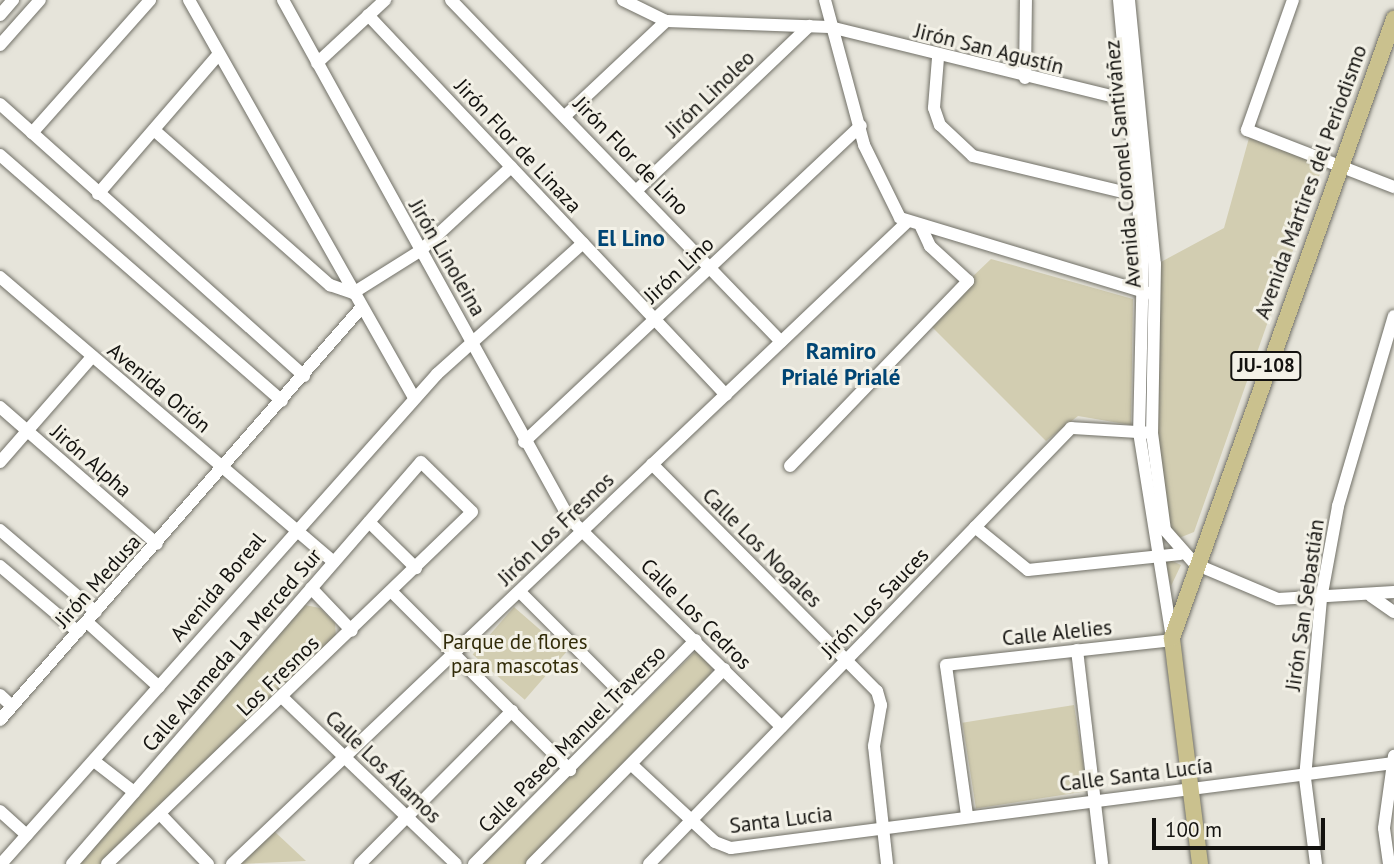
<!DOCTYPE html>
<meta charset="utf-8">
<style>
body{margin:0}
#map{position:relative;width:1394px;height:864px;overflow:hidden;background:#e6e4da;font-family:"PT Sans",sans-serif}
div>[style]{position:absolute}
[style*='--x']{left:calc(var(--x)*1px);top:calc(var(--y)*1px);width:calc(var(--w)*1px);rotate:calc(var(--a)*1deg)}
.green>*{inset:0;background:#d2cdb1;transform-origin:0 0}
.roads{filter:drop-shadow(0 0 2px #717067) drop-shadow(0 0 2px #717067)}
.minor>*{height:12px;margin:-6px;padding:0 6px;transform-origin:6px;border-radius:6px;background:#fff}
.major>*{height:16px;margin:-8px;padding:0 8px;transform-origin:8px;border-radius:8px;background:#cac18e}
span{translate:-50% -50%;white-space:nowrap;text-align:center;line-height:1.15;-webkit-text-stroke:6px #f3f1e7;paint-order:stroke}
.shield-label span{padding:2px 5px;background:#f3f1e7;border:2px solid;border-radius:5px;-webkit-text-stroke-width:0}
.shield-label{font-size:19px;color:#13120f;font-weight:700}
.street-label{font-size:21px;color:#13120f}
.park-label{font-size:21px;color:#312b08}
.neighbourhood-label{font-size:23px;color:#004574;font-weight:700}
.scale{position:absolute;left:1152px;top:818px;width:173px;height:32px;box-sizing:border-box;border:4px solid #13120f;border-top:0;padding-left:9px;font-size:21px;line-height:24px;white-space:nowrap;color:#13120f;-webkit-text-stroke:5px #f3f1e7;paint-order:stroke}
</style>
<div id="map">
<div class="green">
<div style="clip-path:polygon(1249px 138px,1323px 165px,1194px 532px,1179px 538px,1169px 532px,1158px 443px,1159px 263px,1224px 228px)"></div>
<div style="clip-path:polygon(991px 259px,1133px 299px,1131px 425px,1078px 416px,1046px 441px,926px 321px)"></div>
<div style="clip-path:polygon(1168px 559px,1181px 565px,1171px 586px,1165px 560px)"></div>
<div style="clip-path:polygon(305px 605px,320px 608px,335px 623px,336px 637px,100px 864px,78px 864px)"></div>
<div style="left:514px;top:607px;width:69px;height:63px;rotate:41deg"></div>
<div style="clip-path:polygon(697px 650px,712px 664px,711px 676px,527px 864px,480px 864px)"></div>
<div style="left:1074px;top:705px;width:87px;height:113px;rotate:81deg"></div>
<div style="clip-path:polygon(274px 831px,306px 861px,239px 864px)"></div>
</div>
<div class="roads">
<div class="minor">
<div style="--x:189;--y:0;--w:457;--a:60.5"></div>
<div style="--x:283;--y:0;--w:592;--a:61.1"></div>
<div style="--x:569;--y:518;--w:298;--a:44.5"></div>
<div style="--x:451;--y:0;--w:475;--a:46"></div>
<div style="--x:623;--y:0;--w:48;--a:26"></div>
<div style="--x:666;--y:21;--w:164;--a:2.1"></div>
<div style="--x:830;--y:27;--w:314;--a:13.8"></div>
<div style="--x:825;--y:0;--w:150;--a:74.9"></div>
<div style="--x:864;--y:145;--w:81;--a:63.7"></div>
<div style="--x:900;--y:218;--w:260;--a:16.8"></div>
<div style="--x:1119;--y:0;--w:261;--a:84.7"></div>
<div style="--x:1143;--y:260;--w:172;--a:91.3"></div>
<div style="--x:1139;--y:432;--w:209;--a:80.9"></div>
<div style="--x:1129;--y:0;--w:265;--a:84.4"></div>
<div style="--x:1155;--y:264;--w:169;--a:91"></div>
<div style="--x:1152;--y:433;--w:98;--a:82.4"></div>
<div style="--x:1165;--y:530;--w:45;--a:48.6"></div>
<div style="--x:1195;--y:564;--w:90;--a:22.9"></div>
<div style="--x:1278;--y:599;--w:116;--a:-3.5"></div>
<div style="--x:1293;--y:0;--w:138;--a:109.5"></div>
<div style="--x:1247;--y:130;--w:158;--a:21.2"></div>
<div style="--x:0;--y:15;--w:20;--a:-49"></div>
<div style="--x:368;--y:15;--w:522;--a:46.71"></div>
<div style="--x:0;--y:45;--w:60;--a:-48.4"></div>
<div style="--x:938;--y:58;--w:50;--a:94.6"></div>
<div style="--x:934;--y:108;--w:18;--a:71"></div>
<div style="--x:940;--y:125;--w:45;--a:43.2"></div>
<div style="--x:973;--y:156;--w:167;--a:13.5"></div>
<div style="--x:317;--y:63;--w:93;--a:-42.8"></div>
<div style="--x:1025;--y:78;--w:78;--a:-89.3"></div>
<div style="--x:0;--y:104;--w:408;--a:41.8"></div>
<div style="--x:565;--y:116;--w:139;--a:-43.2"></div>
<div style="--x:154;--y:130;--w:235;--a:41.4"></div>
<div style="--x:330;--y:285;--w:24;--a:19"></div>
<div style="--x:353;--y:293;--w:79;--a:-32.1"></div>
<div style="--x:420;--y:251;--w:124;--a:-42.7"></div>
<div style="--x:32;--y:133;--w:178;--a:-48.4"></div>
<div style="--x:0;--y:155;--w:374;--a:41.1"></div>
<div style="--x:637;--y:190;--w:238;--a:-43.6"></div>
<div style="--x:98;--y:194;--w:185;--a:-49.2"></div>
<div style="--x:0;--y:277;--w:439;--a:40.5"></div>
<div style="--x:0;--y:407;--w:208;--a:41.1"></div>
<div style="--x:524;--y:442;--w:462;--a:-43.2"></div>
<div style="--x:0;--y:462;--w:140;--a:-48.8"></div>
<div style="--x:652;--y:464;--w:320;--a:45.3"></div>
<div style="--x:877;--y:691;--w:15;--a:74"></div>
<div style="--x:881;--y:705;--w:42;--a:99.7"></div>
<div style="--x:874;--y:746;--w:119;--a:83.7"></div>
<div style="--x:790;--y:466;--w:257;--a:-46.1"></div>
<div style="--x:968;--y:281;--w:52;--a:-137.4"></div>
<div style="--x:930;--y:246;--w:21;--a:-115"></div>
<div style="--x:369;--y:522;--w:66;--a:44.4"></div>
<div style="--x:975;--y:527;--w:68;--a:39.1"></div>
<div style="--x:1028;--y:570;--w:153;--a:-6"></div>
<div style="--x:0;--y:530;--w:126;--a:40.5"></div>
<div style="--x:0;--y:566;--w:102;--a:40.2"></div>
<div style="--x:311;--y:588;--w:59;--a:46.4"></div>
<div style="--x:392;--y:592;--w:252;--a:45"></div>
<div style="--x:520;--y:592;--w:158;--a:45"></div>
<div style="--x:1371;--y:596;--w:28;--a:35"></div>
<div style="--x:87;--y:622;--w:97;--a:42.1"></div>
<div style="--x:1077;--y:650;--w:215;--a:83.3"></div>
<div style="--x:0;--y:695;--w:16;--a:43"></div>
<div style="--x:284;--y:699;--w:238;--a:43.8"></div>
<div style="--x:0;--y:720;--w:548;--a:-48.77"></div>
<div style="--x:94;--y:761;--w:51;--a:37.8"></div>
<div style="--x:632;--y:765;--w:113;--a:42.9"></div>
<div style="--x:715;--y:842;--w:17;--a:21"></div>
<div style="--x:731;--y:848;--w:668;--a:-7.31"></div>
<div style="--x:0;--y:811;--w:36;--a:42"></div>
<div style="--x:161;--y:815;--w:68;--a:46.2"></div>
<div style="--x:967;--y:815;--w:151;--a:-98"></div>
<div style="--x:946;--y:665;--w:227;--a:-6.3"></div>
<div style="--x:1;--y:864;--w:656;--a:-48.34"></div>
<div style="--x:437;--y:374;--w:196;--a:-41.9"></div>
<div style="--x:72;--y:864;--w:532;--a:-49.04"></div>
<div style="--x:421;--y:462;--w:71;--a:44.4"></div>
<div style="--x:472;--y:512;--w:507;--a:136.04"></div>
<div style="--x:232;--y:864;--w:932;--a:-43.56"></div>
<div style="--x:360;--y:864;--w:216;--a:-45.2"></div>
<div style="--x:474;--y:864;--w:315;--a:-45.3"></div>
<div style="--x:532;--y:864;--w:274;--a:-45.4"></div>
<div style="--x:649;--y:864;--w:607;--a:-45.93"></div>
<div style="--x:1071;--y:428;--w:81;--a:3.5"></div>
<div style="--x:1316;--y:864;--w:87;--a:-97.3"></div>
<div style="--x:1305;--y:778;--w:180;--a:-84.9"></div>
<div style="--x:1321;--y:599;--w:95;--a:-79.6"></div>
<div style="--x:1338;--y:506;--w:198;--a:-73.6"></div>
<div style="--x:1389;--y:864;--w:36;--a:-98"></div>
<div style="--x:1384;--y:828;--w:73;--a:-82.1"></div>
</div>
<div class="major">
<div style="--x:1200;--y:864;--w:228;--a:-97.1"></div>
<div style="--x:1172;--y:638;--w:658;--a:-70.27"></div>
</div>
</div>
<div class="shield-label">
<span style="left:1266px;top:366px">JU-108</span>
</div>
<div class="street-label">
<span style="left:989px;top:49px;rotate:14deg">Jirón San Agustín</span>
<span style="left:710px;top:94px;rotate:-44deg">Jirón Linoleo</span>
<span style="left:518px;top:146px;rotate:47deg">Jirón Flor de Linaza</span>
<span style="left:631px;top:156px;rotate:46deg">Jirón Flor de Lino</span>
<span style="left:1123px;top:164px;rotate:-95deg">Avenida Coronel Santiváñez</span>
<span style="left:1311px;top:182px;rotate:-70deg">Avenida Mártires del Periodismo</span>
<span style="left:447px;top:258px;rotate:60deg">Jirón Linoleina</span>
<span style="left:679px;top:270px;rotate:-43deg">Jirón Lino</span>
<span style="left:159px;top:388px;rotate:40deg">Avenida Orión</span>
<span style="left:91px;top:461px;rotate:41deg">Jirón Alpha</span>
<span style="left:556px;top:529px;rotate:-44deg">Jirón Los Fresnos</span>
<span style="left:762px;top:548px;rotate:45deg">Calle Los Nogales</span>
<span style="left:98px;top:581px;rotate:-48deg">Jirón Medusa</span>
<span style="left:218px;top:587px;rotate:-50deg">Avenida Boreal</span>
<span style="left:875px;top:603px;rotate:-46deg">Jirón Los Sauces</span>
<span style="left:1305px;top:605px;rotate:-82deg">Jirón San Sebastián</span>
<span style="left:696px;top:614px;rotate:45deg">Calle Los Cedros</span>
<span style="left:1057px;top:633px;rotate:-6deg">Calle Alelies</span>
<span style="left:232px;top:650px;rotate:-49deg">Calle Alameda La Merced Sur</span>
<span style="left:278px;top:676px;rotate:-44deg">Los Fresnos</span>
<span style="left:572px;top:739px;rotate:-45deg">Calle Paseo Manuel Traverso</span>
<span style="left:383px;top:767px;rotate:44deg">Calle Los Álamos</span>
<span style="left:1136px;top:775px;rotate:-7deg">Calle Santa Lucía</span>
<span style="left:781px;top:820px;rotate:-7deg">Santa Lucia</span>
</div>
<div class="park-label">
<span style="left:515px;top:654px">Parque de flores<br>para mascotas</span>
</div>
<div class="neighbourhood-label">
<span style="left:631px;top:238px">El Lino</span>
<span style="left:841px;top:364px">Ramiro<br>Prialé Prialé</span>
</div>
<div class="scale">100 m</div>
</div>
